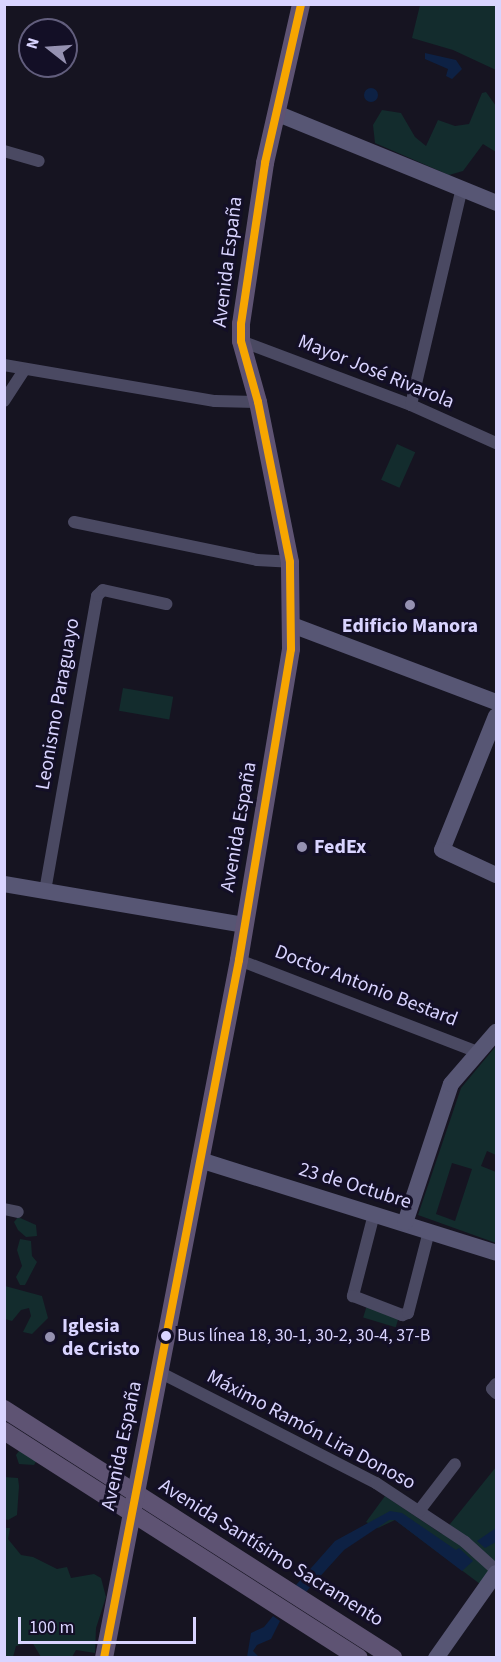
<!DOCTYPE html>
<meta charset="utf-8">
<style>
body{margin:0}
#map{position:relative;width:501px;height:1662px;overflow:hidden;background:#161421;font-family:"Source Sans 3",sans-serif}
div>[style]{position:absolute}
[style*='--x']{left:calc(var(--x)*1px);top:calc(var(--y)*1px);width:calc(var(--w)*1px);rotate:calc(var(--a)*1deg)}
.green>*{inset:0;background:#132c2d;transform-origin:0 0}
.water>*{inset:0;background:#0d2144}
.round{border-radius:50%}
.street>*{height:12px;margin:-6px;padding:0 6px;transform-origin:6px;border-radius:6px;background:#4a4962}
.secondary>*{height:16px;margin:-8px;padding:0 8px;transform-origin:8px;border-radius:8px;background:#575674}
.primary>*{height:18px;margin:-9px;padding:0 9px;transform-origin:9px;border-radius:9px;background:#5e5373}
.bus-1>*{height:8px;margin:-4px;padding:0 4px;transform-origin:4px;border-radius:4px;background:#f7a600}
.dots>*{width:16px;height:16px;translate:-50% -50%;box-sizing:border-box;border:3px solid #130f26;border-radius:50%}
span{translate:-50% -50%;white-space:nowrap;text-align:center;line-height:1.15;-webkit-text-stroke:6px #130f26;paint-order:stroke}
.bus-label{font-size:18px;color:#d9d4ff}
.left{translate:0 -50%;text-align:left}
.street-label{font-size:20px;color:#d9d4ff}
.poi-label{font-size:20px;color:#d9d4ff;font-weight:700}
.frame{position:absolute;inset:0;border:6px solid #d9d4ff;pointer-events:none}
.north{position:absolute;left:18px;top:18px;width:60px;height:60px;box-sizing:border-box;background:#130f26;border:2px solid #625e7d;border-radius:50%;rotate:287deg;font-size:16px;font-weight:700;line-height:24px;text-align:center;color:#d9d4ff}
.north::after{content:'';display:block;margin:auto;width:21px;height:27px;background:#9591b1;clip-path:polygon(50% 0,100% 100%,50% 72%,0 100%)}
.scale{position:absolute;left:18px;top:1617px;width:178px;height:27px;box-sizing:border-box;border:3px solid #d9d4ff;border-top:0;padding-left:8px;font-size:18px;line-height:21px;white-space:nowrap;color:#d9d4ff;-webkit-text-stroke:4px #130f26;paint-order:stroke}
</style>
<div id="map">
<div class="green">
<div style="clip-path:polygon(420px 5px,495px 5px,496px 70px,453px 50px,412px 38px)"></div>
<div style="clip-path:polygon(486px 92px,496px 106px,496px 152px,483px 144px,463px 171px,449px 175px,375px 143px,373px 125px,382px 110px,401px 113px,415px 137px,426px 146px,438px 120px,455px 126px,469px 124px,482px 93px)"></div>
<div style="left:397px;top:444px;width:20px;height:39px;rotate:24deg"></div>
<div style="left:123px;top:688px;width:51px;height:23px;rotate:10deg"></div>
<div style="clip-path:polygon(evenodd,496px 1046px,496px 1155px,487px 1151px,481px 1166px,496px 1172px,496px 1243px,418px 1215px,461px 1088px,496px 1046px,452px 1163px,472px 1169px,455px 1221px,436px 1214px,452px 1163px)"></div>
<div style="clip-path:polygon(18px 1217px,36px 1225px,37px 1236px,26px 1237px,18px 1230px,14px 1222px)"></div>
<div style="clip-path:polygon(20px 1239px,31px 1241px,32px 1256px,37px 1262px,25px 1285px,20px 1285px,16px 1277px,22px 1266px,17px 1250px)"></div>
<div style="clip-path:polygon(5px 1286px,42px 1296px,48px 1318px,32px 1334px,23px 1332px,31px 1316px,29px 1308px,21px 1310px,12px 1321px,5px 1319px)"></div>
<div style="left:367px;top:1305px;width:34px;height:13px;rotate:17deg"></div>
<div style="clip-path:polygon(21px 1448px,37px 1460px,34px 1465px,19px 1464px,16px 1455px)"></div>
<div style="clip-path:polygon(496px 1467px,496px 1563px,480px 1584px,395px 1520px,378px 1528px,366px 1522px,385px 1496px,442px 1534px)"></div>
<div style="clip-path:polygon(4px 1477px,18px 1478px,19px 1486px,17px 1515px,8px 1520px,5px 1519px)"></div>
<div style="clip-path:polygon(4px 1528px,10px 1528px,8px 1539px,21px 1555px,33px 1557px,57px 1569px,67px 1567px,71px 1578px,94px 1574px,101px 1578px,106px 1597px,96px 1628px,95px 1653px,76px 1650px,72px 1657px,41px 1657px,32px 1642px,16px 1646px,13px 1657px,5px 1657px)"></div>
</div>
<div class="water">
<div style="clip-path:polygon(425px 53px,456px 60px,462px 69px,452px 79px,446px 76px,448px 69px,425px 59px)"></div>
<div class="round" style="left:364px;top:88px;width:14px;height:14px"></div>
<div style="clip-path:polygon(390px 1511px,402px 1513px,456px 1550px,459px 1548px,473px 1561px,462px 1571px,395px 1520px,389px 1520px,344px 1550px,306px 1592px,296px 1585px,335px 1541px)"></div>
<div style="clip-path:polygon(496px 1528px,496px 1542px,485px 1548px,477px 1541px)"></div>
<div style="clip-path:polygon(273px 1616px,280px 1621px,271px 1639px,257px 1645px,253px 1651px,259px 1657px,247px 1657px,251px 1633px,264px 1627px)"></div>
</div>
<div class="street">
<div style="--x:4;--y:151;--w:36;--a:16"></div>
<div style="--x:241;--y:341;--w:182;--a:20.6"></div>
<div style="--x:411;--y:405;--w:93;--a:24.1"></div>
<div style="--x:4;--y:365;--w:214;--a:9.7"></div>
<div style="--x:215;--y:401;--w:43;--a:1.3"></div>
<div style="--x:4;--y:401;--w:37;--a:-57"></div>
<div style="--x:411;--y:405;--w:223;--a:-76.8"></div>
<div style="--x:74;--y:522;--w:187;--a:11.7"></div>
<div style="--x:257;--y:560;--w:33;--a:3"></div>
<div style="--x:45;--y:891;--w:300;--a:-80"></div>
<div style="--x:97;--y:596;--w:8;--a:-45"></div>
<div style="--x:103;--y:590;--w:65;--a:12.5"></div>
<div style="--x:239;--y:960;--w:256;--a:21.1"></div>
<div style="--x:4;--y:1209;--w:14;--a:12"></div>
<div style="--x:374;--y:1214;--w:85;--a:104.4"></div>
<div style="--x:353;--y:1296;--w:53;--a:21.2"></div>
<div style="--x:402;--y:1315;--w:6;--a:-18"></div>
<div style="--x:408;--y:1313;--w:85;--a:-75.6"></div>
<div style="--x:161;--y:1373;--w:242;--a:27.1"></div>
<div style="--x:376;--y:1483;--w:107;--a:33.5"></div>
<div style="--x:465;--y:1542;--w:42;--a:42.1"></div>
<div style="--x:496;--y:1384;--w:6;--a:129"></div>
<div style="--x:492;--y:1389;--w:6;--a:45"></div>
<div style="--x:419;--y:1511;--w:59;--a:-52.5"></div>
</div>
<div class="secondary">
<div style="--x:276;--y:113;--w:238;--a:22.2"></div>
<div style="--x:292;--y:625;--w:218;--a:20.7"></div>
<div style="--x:496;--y:716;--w:144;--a:111.9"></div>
<div style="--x:442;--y:850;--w:60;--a:24.8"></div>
<div style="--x:4;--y:884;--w:243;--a:9.7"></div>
<div style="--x:200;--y:1160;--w:310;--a:17.4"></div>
<div style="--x:405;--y:1223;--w:146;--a:-71.7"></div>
<div style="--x:451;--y:1084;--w:69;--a:-49.1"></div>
<div style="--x:436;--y:1658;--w:104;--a:-54.8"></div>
</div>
<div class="primary">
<div style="--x:4;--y:1409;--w:462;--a:32.6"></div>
<div style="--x:4;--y:1431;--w:421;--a:32.6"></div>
<div style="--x:104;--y:1658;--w:711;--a:-79.05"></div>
<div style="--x:239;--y:960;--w:315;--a:-80.5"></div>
<div style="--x:291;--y:649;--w:87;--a:-90.7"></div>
<div style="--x:290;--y:562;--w:163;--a:-101.3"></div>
<div style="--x:258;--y:402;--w:63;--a:-105.6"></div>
<div style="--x:241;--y:341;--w:17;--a:-90"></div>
<div style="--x:241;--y:324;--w:163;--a:-81.5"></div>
<div style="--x:265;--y:163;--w:163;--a:-77.2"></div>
</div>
<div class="bus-1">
<div style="--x:104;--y:1658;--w:711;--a:-79.05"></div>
<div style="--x:239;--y:960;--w:315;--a:-80.5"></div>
<div style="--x:291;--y:649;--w:87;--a:-90.7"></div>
<div style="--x:290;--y:562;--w:163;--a:-101.3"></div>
<div style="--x:258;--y:402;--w:63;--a:-105.6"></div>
<div style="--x:241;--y:341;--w:17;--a:-90"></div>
<div style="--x:241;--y:324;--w:163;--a:-81.5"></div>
<div style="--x:265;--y:163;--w:163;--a:-77.2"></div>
</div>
<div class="dots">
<div style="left:410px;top:605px;background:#9591b1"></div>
<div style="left:302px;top:847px;background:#9591b1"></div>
<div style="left:166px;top:1336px;background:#d9d4ff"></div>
<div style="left:50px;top:1337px;background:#9591b1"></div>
</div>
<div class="bus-label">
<span class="left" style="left:177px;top:1336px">Bus línea 18, 30-1, 30-2, 30-4, 37-B</span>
</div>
<div class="street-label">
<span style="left:228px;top:262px;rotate:-83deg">Avenida España</span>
<span style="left:376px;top:372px;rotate:22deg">Mayor José Rivarola</span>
<span style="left:58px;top:704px;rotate:-80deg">Leonismo Paraguayo</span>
<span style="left:239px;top:827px;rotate:-80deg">Avenida España</span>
<span style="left:366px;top:986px;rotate:21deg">Doctor Antonio Bestard</span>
<span style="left:355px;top:1186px;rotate:17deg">23 de Octubre</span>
<span style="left:311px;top:1430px;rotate:28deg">Máximo Ramón Lira Donoso</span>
<span style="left:122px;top:1446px;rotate:-78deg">Avenida España</span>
<span style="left:271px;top:1553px;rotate:32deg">Avenida Santísimo Sacramento</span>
</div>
<div class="poi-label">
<span style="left:410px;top:626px">Edificio Manora</span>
<span class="left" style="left:314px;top:847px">FedEx</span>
<span class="left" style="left:62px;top:1338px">Iglesia<br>de Cristo</span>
</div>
<div class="frame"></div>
<div class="north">N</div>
<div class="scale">100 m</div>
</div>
